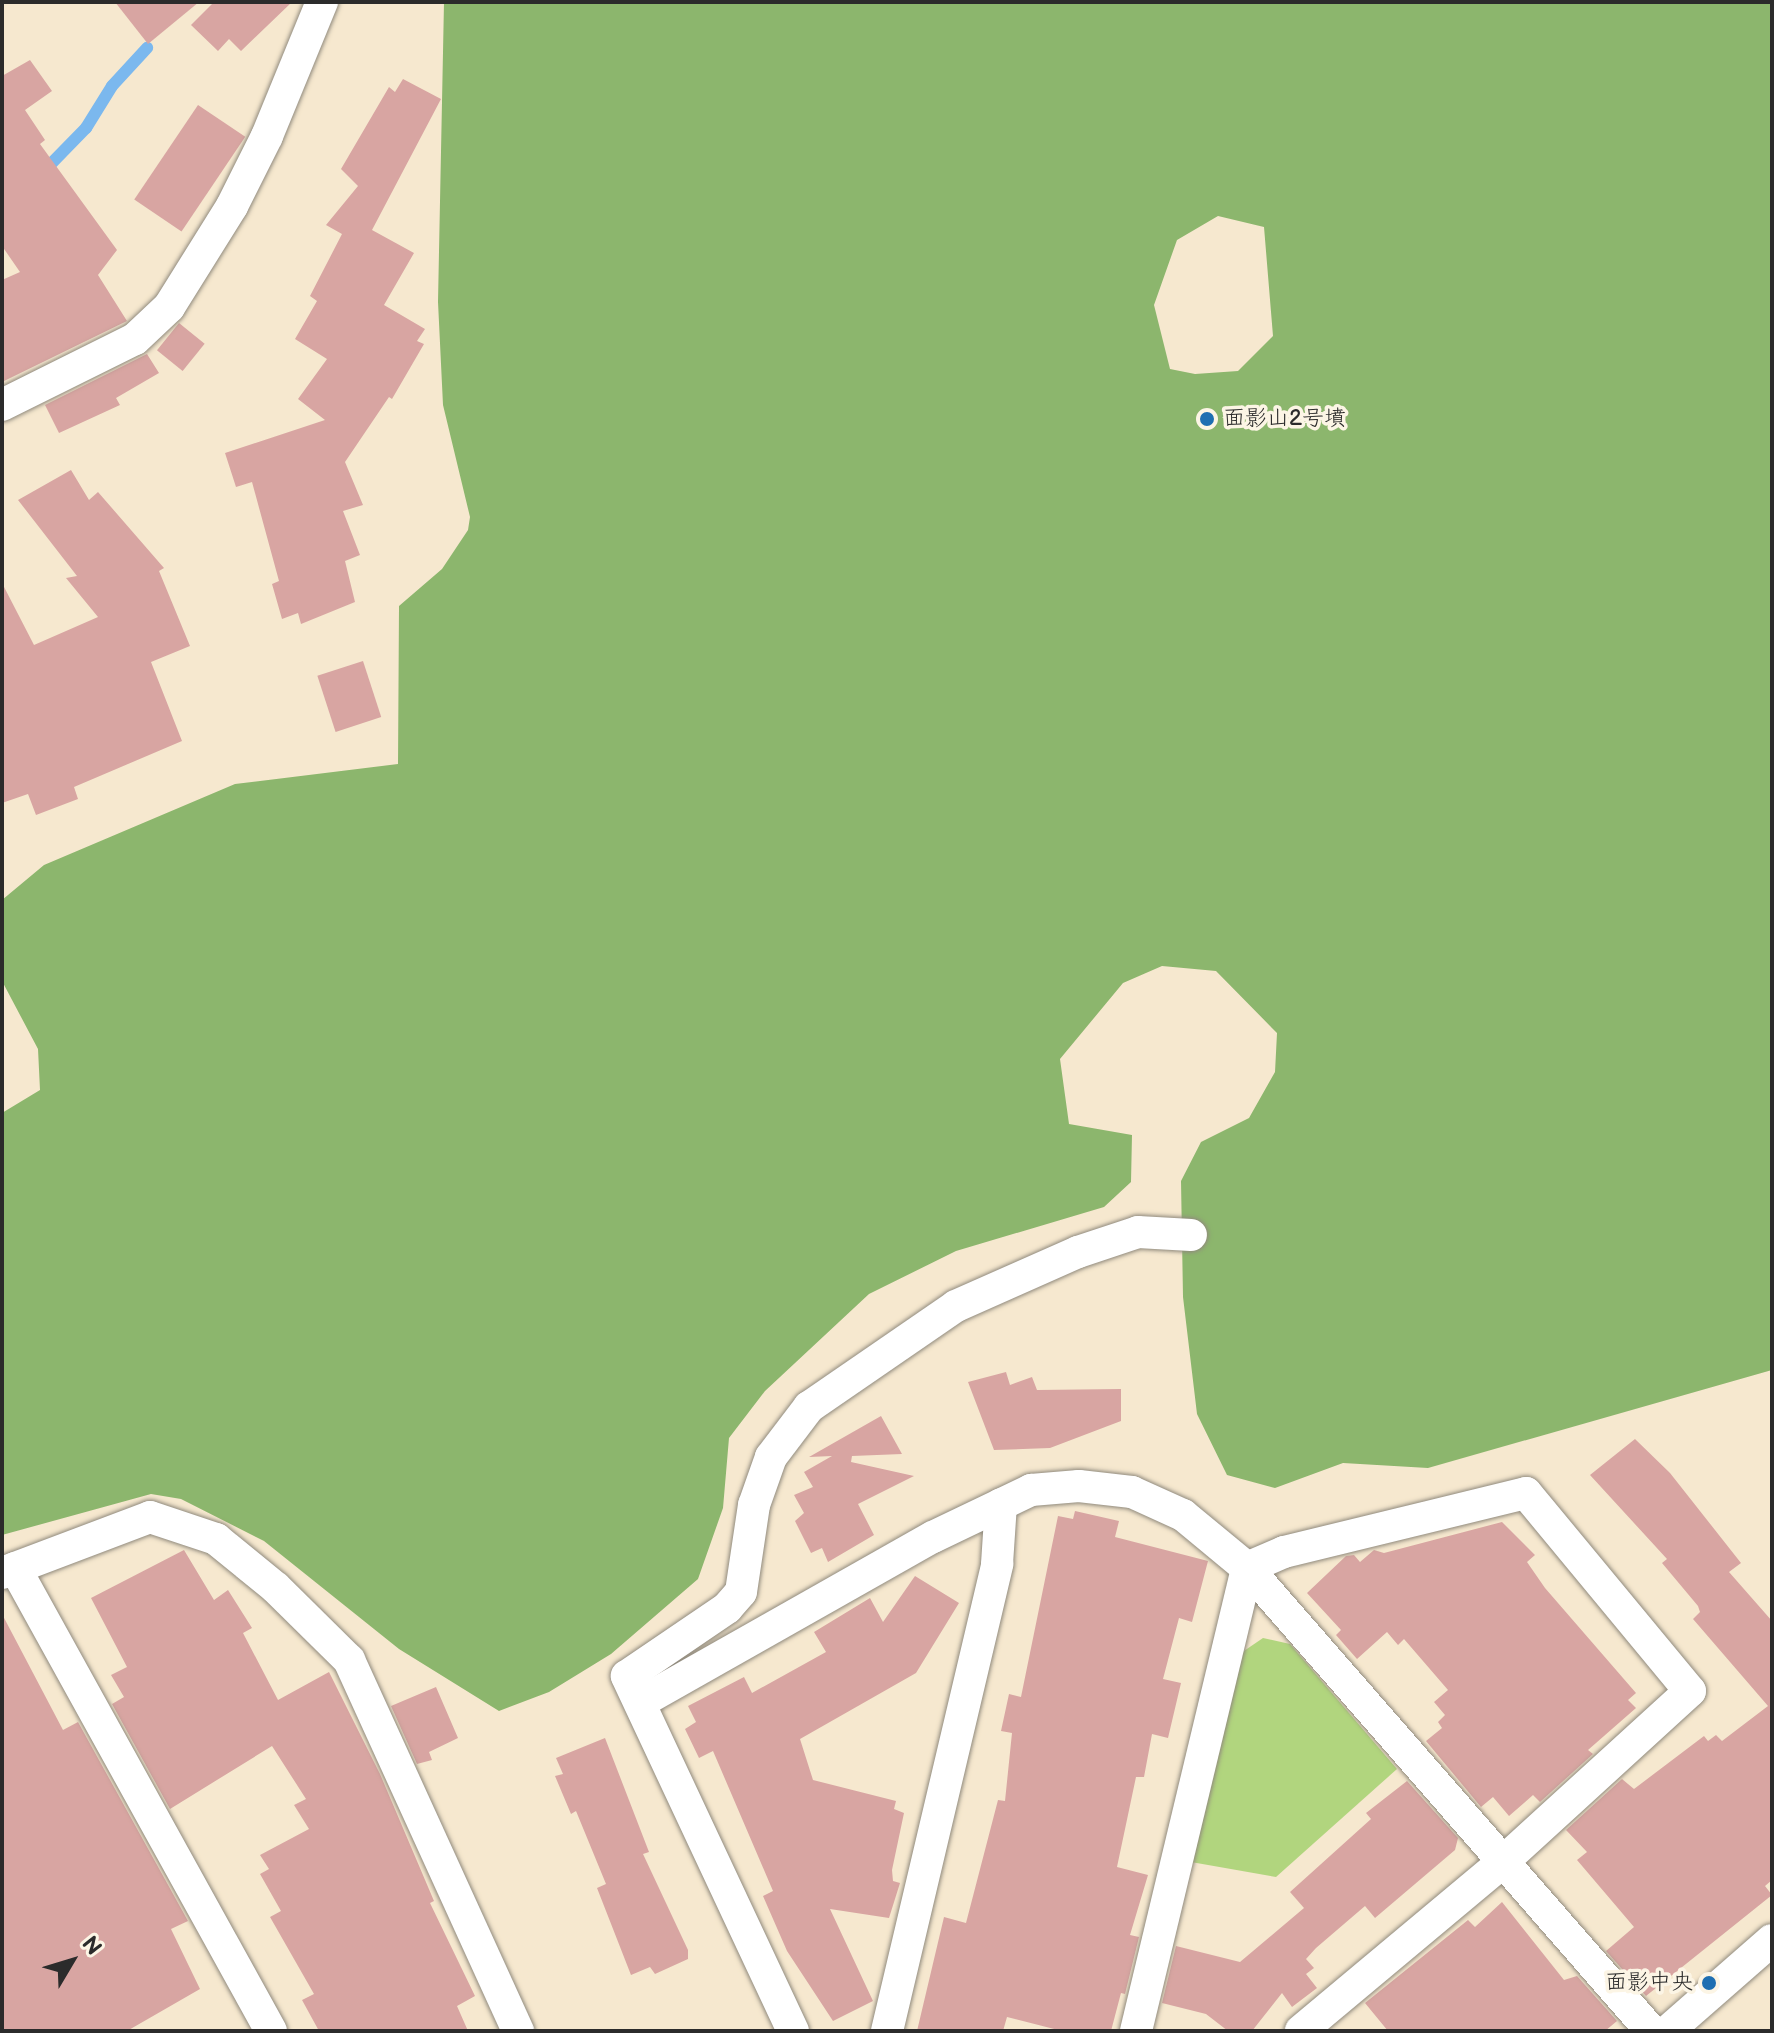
<!DOCTYPE html>
<meta charset="utf-8">
<style>
body{margin:0}
#map{position:relative;width:1774px;height:2033px;overflow:hidden;background:#f6e8cf;font-family:"Balsamiq Sans","Klee One",sans-serif}
div>[style]{position:absolute}
[style*='--x']{left:calc(var(--x)*1px);top:calc(var(--y)*1px);width:calc(var(--w)*1px);rotate:calc(var(--a)*1deg)}
.green>*{inset:0;background:#b1d57e}
.forest>*{inset:0;background:#8cb66d}
.stream>*{height:12px;margin:-6px;padding:0 6px;transform-origin:6px;border-radius:6px;background:#7bb8ee}
.building>*{inset:0;background:#d8a5a2;transform-origin:0 0}
.roads{filter:drop-shadow(0 0 2px #908a7d) drop-shadow(0 0 2px #908a7d)}
.minor>*{height:32px;margin:-16px;padding:0 16px;transform-origin:16px;border-radius:16px;background:#fff}
.dots>*{width:22px;height:22px;translate:-50% -50%;box-sizing:border-box;border:4px solid #fcf5e5;border-radius:50%}
span{translate:-50% -50%;white-space:nowrap;text-align:center;line-height:1.15;-webkit-text-stroke:7px #fcf5e5;paint-order:stroke}
.poi-label{font-size:22px;color:#2b2b2b}
.left{translate:0 -50%;text-align:left}
.right{translate:-100% -50%;text-align:right}
.frame{position:absolute;inset:0;border:4px solid #2b2b2b;pointer-events:none}
.north{position:absolute;left:32px;top:1921px;width:80px;height:80px;-webkit-text-stroke:6px #fcf5e5;paint-order:stroke;rotate:52deg;font-size:22px;font-weight:700;line-height:32px;text-align:center;color:#2b2b2b}
.north::after{content:'';display:block;margin:auto;width:28px;height:36px;background:#2b2b2b;clip-path:polygon(50% 0,100% 100%,50% 72%,0 100%)}
</style>
<div id="map">
<div class="green">
<div style="clip-path:polygon(1263px 1638px,1290px 1644px,1397px 1769px,1276px 1877px,1191px 1862px,1241px 1653px)"></div>
</div>
<div class="forest">
<div style="clip-path:polygon(evenodd,444px 2px,1772px 2px,1772px 1370px,1428px 1468px,1343px 1463px,1275px 1488px,1227px 1475px,1197px 1414px,1183px 1297px,1181px 1181px,1201px 1142px,1249px 1118px,1275px 1072px,1277px 1033px,1216px 971px,1162px 966px,1123px 983px,1060px 1059px,1069px 1124px,1132px 1135px,1131px 1182px,1104px 1207px,956px 1251px,869px 1294px,765px 1391px,729px 1438px,723px 1508px,698px 1579px,611px 1654px,549px 1692px,499px 1711px,399px 1649px,264px 1541px,181px 1499px,151px 1494px,2px 1535px,2px 1113px,40px 1090px,38px 1049px,2px 981px,2px 900px,44px 865px,235px 784px,398px 764px,399px 606px,442px 569px,468px 530px,470px 517px,443px 405px,438px 302px,444px 2px,1218px 216px,1264px 227px,1273px 336px,1238px 371px,1195px 374px,1170px 369px,1154px 305px,1177px 240px,1218px 216px)"></div>
</div>
<div class="stream">
<div style="--x:43;--y:172;--w:62;--a:-45.7"></div>
<div style="--x:86;--y:128;--w:49;--a:-58.2"></div>
<div style="--x:112;--y:86;--w:52;--a:-47.4"></div>
</div>
<div class="building">
<div style="clip-path:polygon(115px 2px,199px 2px,148px 44px)"></div>
<div style="clip-path:polygon(214px 2px,292px 2px,241px 51px,229px 39px,218px 51px,191px 25px)"></div>
<div style="clip-path:polygon(30px 60px,52px 91px,25px 110px,45px 140px,40px 144px,117px 250px,98px 275px,127px 321px,2px 382px,2px 280px,20px 272px,2px 246px,2px 76px)"></div>
<div style="clip-path:polygon(403px 79px,441px 99px,372px 230px,414px 253px,384px 305px,425px 329px,417px 341px,424px 344px,392px 399px,389px 397px,345px 462px,363px 505px,343px 511px,360px 555px,345px 561px,355px 602px,301px 624px,298px 613px,282px 619px,272px 584px,279px 581px,252px 482px,236px 487px,225px 453px,325px 420px,298px 399px,327px 359px,295px 339px,317px 301px,310px 296px,342px 234px,326px 225px,358px 186px,341px 169px,389px 87px,395px 92px)"></div>
<div style="left:198px;top:105px;width:57px;height:114px;rotate:34deg"></div>
<div style="left:179px;top:323px;width:33px;height:35px;rotate:39deg"></div>
<div style="clip-path:polygon(147px 354px,159px 373px,116px 398px,120px 405px,59px 433px,45px 405px)"></div>
<div style="clip-path:polygon(71px 470px,89px 500px,98px 492px,164px 568px,159px 571px,190px 646px,151px 662px,182px 741px,74px 787px,78px 799px,36px 815px,28px 794px,2px 803px,2px 583px,34px 645px,98px 617px,66px 578px,77px 576px,18px 500px)"></div>
<div style="left:363px;top:661px;width:59px;height:48px;rotate:72deg"></div>
<div style="clip-path:polygon(1006px 1372px,1010px 1385px,1032px 1377px,1037px 1390px,1121px 1389px,1121px 1421px,1050px 1448px,994px 1450px,968px 1382px)"></div>
<div style="clip-path:polygon(881px 1416px,902px 1454px,852px 1456px,851px 1462px,914px 1476px,858px 1504px,874px 1535px,828px 1562px,822px 1548px,811px 1553px,795px 1521px,804px 1513px,794px 1495px,813px 1487px,804px 1472px,832px 1456px,809px 1457px)"></div>
<div style="clip-path:polygon(1635px 1439px,1670px 1473px,1741px 1563px,1729px 1572px,1772px 1621px,1772px 1880px,1765px 1886px,1772px 1895px,1646px 1996px,1606px 1951px,1634px 1927px,1577px 1860px,1587px 1852px,1566px 1830px,1622px 1779px,1634px 1789px,1704px 1736px,1708px 1741px,1716px 1735px,1722px 1741px,1768px 1706px,1693px 1619px,1700px 1612px,1698px 1606px,1662px 1563px,1667px 1559px,1590px 1475px)"></div>
<div style="clip-path:polygon(1075px 1511px,1119px 1521px,1115px 1537px,1208px 1561px,1192px 1622px,1179px 1618px,1163px 1679px,1181px 1683px,1168px 1738px,1152px 1734px,1144px 1777px,1136px 1777px,1117px 1867px,1148px 1875px,1130px 1935px,1139px 1937px,1125px 1994px,1121px 1993px,1111px 2031px,1062px 2031px,1007px 2017px,1003px 2031px,917px 2031px,944px 1917px,966px 1923px,998px 1800px,1005px 1801px,1012px 1733px,1001px 1731px,1009px 1694px,1021px 1697px,1058px 1516px,1073px 1519px)"></div>
<div style="clip-path:polygon(1502px 1522px,1535px 1555px,1527px 1562px,1545px 1588px,1636px 1693px,1628px 1700px,1636px 1708px,1588px 1750px,1593px 1754px,1540px 1802px,1533px 1795px,1509px 1816px,1493px 1797px,1481px 1807px,1426px 1741px,1442px 1728px,1438px 1722px,1445px 1715px,1434px 1702px,1448px 1690px,1404px 1639px,1398px 1645px,1387px 1632px,1357px 1659px,1336px 1635px,1341px 1630px,1307px 1593px,1346px 1556px,1354px 1555px,1360px 1562px,1374px 1550px,1384px 1553px)"></div>
<div style="clip-path:polygon(184px 1550px,214px 1600px,228px 1590px,252px 1628px,243px 1633px,278px 1700px,329px 1672px,380px 1774px,434px 1901px,430px 1903px,475px 1996px,457px 2006px,468px 2031px,319px 2031px,302px 2000px,314px 1994px,270px 1917px,281px 1911px,260px 1874px,269px 1869px,260px 1855px,309px 1829px,294px 1805px,306px 1799px,272px 1746px,170px 1809px,112px 1704px,124px 1697px,111px 1675px,127px 1667px,91px 1598px)"></div>
<div style="clip-path:polygon(915px 1576px,959px 1603px,916px 1673px,800px 1739px,813px 1780px,896px 1801px,894px 1809px,904px 1813px,892px 1870px,893px 1881px,900px 1883px,889px 1918px,830px 1909px,873px 2001px,833px 2021px,787px 1951px,763px 1896px,773px 1891px,713px 1751px,699px 1758px,685px 1729px,696px 1722px,688px 1706px,744px 1677px,752px 1693px,826px 1652px,814px 1632px,870px 1598px,883px 1622px)"></div>
<div style="clip-path:polygon(2px 1614px,63px 1730px,78px 1722px,188px 1921px,171px 1929px,200px 1989px,127px 2031px,2px 2031px)"></div>
<div style="clip-path:polygon(436px 1687px,458px 1738px,429px 1752px,432px 1760px,417px 1764px,391px 1706px)"></div>
<div style="clip-path:polygon(605px 1738px,649px 1852px,643px 1854px,688px 1950px,688px 1959px,655px 1974px,650px 1967px,631px 1975px,597px 1888px,606px 1884px,576px 1811px,571px 1814px,555px 1776px,563px 1774px,556px 1758px)"></div>
<div style="clip-path:polygon(1407px 1781px,1458px 1838px,1455px 1850px,1375px 1918px,1365px 1906px,1316px 1948px,1306px 1959px,1314px 1968px,1306px 1974px,1317px 1988px,1292px 2007px,1282px 1993px,1252px 2031px,1228px 2031px,1206px 2014px,1162px 2003px,1176px 1946px,1240px 1962px,1304px 1908px,1290px 1892px,1371px 1819px,1366px 1813px)"></div>
<div style="clip-path:polygon(1502px 1902px,1564px 1980px,1577px 1976px,1617px 2021px,1605px 2031px,1388px 2031px,1365px 2003px,1468px 1920px,1475px 1927px)"></div>
</div>
<div class="roads">
<div class="minor">
<div style="--x:2;--y:405;--w:148;--a:-26.4"></div>
<div style="--x:135;--y:339;--w:47;--a:-43.3"></div>
<div style="--x:169;--y:307;--w:119;--a:-58"></div>
<div style="--x:232;--y:206;--w:78;--a:-63.4"></div>
<div style="--x:267;--y:136;--w:145;--a:-67.7"></div>
<div style="--x:15;--y:1568;--w:529;--a:61.06"></div>
<div style="--x:1247;--y:1568;--w:614;--a:48.89"></div>
<div style="--x:2;--y:1573;--w:158;--a:-20.7"></div>
<div style="--x:150;--y:1517;--w:70;--a:18.4"></div>
<div style="--x:216;--y:1539;--w:77;--a:39.2"></div>
<div style="--x:276;--y:1588;--w:103;--a:44.6"></div>
<div style="--x:349;--y:1660;--w:408;--a:65.5"></div>
<div style="--x:641;--y:1702;--w:335;--a:-29.5"></div>
<div style="--x:933;--y:1537;--w:109;--a:-25.6"></div>
<div style="--x:1031;--y:1490;--w:48;--a:-4.8"></div>
<div style="--x:1079;--y:1486;--w:53;--a:6.5"></div>
<div style="--x:1132;--y:1492;--w:56;--a:24.3"></div>
<div style="--x:1183;--y:1515;--w:83;--a:39.6"></div>
<div style="--x:1247;--y:1568;--w:40;--a:-23.4"></div>
<div style="--x:1284;--y:1552;--w:249;--a:-13.7"></div>
<div style="--x:1526;--y:1493;--w:257;--a:50.4"></div>
<div style="--x:1690;--y:1691;--w:252;--a:137.6"></div>
<div style="--x:1504;--y:1861;--w:265;--a:140.1"></div>
<div style="--x:793;--y:2031;--w:392;--a:-115.1"></div>
<div style="--x:627;--y:1676;--w:121;--a:-34.2"></div>
<div style="--x:727;--y:1608;--w:21;--a:-49"></div>
<div style="--x:741;--y:1592;--w:88;--a:-81.5"></div>
<div style="--x:754;--y:1505;--w:51;--a:-70.5"></div>
<div style="--x:771;--y:1457;--w:63;--a:-52.8"></div>
<div style="--x:809;--y:1407;--w:178;--a:-34.5"></div>
<div style="--x:956;--y:1306;--w:133;--a:-23.9"></div>
<div style="--x:1078;--y:1252;--w:63;--a:-18.4"></div>
<div style="--x:1138;--y:1232;--w:53;--a:3.2"></div>
<div style="--x:887;--y:2031;--w:480;--a:-76.7"></div>
<div style="--x:997;--y:1564;--w:60;--a:-86.2"></div>
<div style="--x:1136;--y:2031;--w:476;--a:-76.5"></div>
<div style="--x:1668;--y:2031;--w:138;--a:-41.2"></div>
</div>
</div>
<div class="dots">
<div style="left:1207px;top:419px;background:#1f6fb2"></div>
<div style="left:1709px;top:1983px;background:#1f6fb2"></div>
</div>
<div class="poi-label">
<span class="left" style="left:1223px;top:419px">面影山2号墳</span>
<span class="right" style="left:1693px;top:1983px">面影中央</span>
</div>
<div class="frame"></div>
<div class="north">N</div>
</div>
